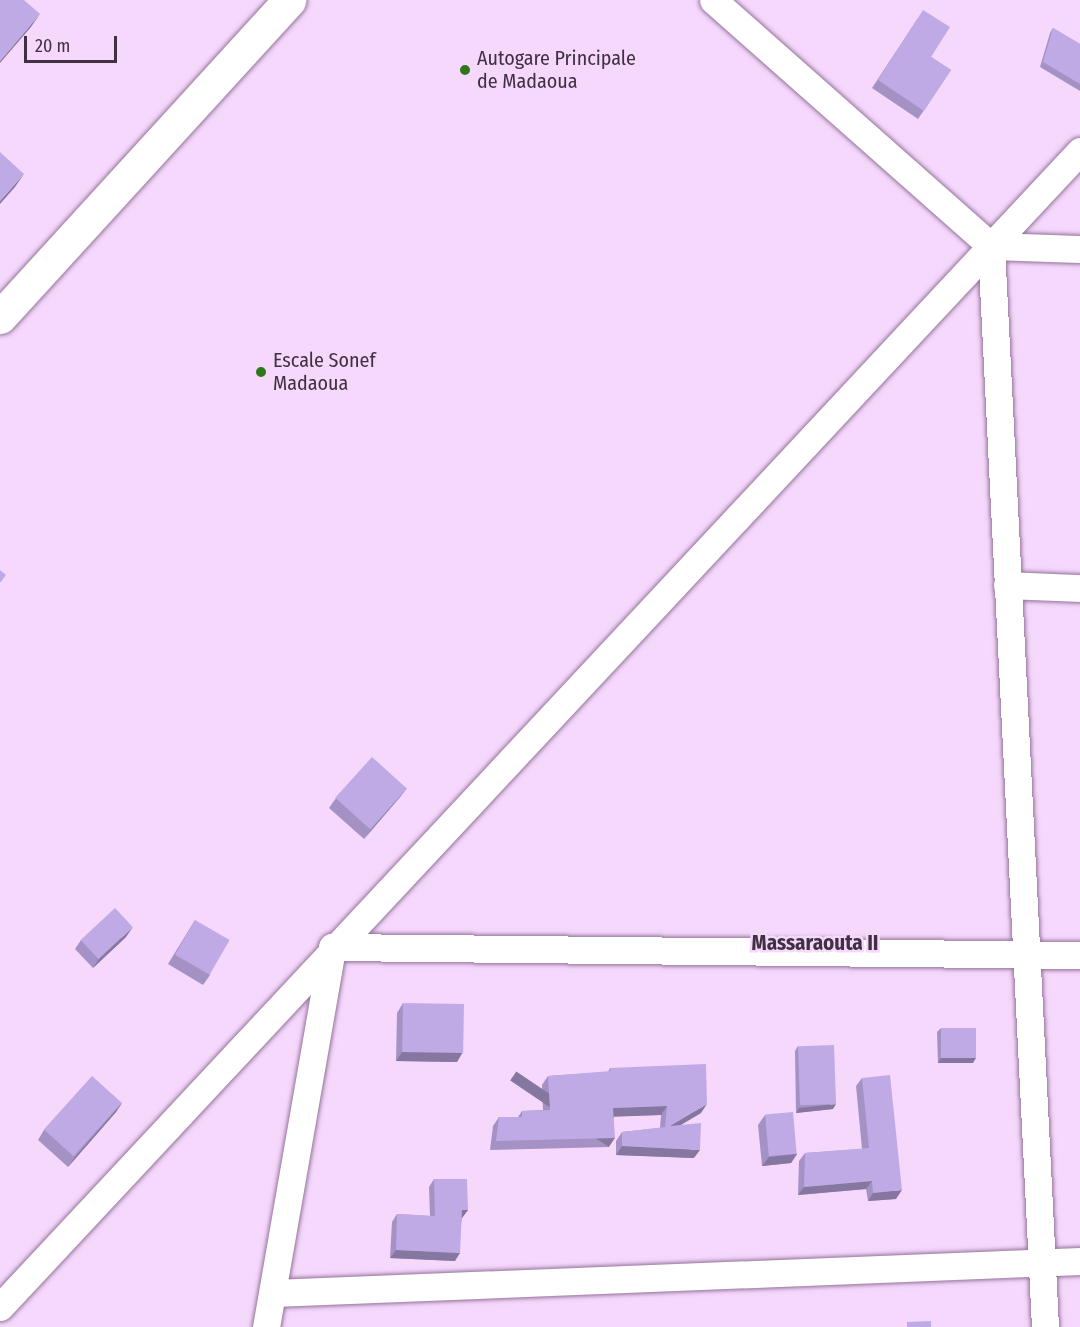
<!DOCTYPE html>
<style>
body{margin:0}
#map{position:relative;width:1080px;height:1327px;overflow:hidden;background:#f6d8fc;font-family:"Fira Sans Condensed",sans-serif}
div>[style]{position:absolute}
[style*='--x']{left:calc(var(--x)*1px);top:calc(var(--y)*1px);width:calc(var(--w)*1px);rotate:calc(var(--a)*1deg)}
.roads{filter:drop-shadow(0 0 2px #95739c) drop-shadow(0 0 2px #95739c)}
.street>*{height:27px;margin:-13.5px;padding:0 13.5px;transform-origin:13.5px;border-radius:13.5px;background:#fff}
.highway>*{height:33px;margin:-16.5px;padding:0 16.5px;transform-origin:16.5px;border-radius:16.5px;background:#fff}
.wall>*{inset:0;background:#a492c5}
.shaded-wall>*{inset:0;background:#8677a0;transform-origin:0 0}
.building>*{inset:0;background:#bfaae5;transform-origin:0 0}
.dots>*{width:16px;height:16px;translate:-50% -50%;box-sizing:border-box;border:3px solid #f6d8fc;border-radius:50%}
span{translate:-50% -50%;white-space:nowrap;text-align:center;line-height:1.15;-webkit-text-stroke:5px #f6d8fc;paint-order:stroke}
.poi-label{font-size:20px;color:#3f3042}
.left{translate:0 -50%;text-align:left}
.neighbourhood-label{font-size:21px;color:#3f3042;font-weight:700}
.scale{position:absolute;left:24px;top:36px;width:93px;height:27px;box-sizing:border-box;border:3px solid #3f3042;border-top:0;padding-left:8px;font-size:18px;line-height:21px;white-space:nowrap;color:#3f3042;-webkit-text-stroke:4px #f6d8fc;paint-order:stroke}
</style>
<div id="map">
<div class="roads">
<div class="street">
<div style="--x:713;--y:0;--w:371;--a:41.5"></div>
<div style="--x:991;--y:246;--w:89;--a:1.9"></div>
<div style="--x:991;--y:246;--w:1082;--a:87.14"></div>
<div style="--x:1007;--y:585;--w:73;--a:2.4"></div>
<div style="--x:332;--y:947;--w:748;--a:0.61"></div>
<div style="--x:273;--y:1293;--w:808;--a:-2.27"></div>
<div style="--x:0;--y:1307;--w:1582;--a:-46.95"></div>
<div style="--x:266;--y:1327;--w:386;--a:-80.1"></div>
</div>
<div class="highway">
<div style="--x:0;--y:317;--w:429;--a:-47.6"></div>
</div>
</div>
<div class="wall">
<div style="clip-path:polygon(918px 18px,931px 57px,951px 70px,918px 119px,872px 88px)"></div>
<div style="clip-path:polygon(1053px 28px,1080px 44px,1080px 91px,1040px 67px,1050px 33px)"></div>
<div style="clip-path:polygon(407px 788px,400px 797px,364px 839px,329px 808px,336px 798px)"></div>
<div style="clip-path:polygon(195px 920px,210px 975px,203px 985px,168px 964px)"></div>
<div style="clip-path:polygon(126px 937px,93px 968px,75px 949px,81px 940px)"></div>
<div style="clip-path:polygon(403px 1003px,457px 1062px,396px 1061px,397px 1013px)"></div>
<div style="clip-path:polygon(941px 1028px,973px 1063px,938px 1063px,937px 1032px)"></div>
<div style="clip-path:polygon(798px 1046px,833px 1109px,796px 1113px,795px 1051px)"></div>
<div style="clip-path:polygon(610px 1068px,701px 1113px,680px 1125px,694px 1158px,616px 1155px,616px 1141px,622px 1132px,660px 1128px,661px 1115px,614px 1116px,609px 1147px,490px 1150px,493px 1126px,499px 1117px,518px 1117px,522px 1111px,543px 1110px,542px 1085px,548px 1076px,608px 1072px)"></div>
<div style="clip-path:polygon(862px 1078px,896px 1199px,868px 1201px,866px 1189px,798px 1195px,799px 1161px,805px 1153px,862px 1149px,856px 1086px)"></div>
<div style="clip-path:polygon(122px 1103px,116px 1112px,68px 1167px,38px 1140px,44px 1130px)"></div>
<div style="clip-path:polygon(765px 1115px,797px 1154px,791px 1163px,762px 1166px,758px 1125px)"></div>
<div style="clip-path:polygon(434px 1179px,468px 1210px,462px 1218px,455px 1261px,390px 1258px,392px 1222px,397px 1214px,430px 1216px,429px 1187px)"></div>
</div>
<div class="shaded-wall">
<div style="clip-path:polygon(40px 14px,31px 27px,0 63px,0 61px)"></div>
<div style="clip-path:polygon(24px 174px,15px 187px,0 204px,0 201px)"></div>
<div style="clip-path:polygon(407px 788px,400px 797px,364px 839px,371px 830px)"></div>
<div style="clip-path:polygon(133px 927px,126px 937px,93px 968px,99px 959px)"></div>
<div style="clip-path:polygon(402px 1052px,463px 1052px,457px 1062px,396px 1061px)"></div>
<div style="clip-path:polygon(941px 1058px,976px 1058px,973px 1063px,938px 1063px)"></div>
<div style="clip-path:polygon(122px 1103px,116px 1112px,68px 1167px,75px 1157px)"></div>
<div style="clip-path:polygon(707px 1104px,701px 1113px,664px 1135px,670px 1126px)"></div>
<div style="clip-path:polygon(836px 1104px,833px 1109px,796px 1113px,799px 1108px)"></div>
<div style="clip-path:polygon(667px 1106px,661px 1115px,607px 1117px,613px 1108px)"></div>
<div style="left:615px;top:1138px;width:11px;height:119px;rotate:124deg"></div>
<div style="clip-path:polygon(622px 1146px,700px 1150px,694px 1158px,616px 1155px)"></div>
<div style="clip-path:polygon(797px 1154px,791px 1163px,762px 1166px,769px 1157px)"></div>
<div style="clip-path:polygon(872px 1181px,866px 1189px,798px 1195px,804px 1187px)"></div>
<div style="clip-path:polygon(902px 1190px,896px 1199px,868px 1201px,873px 1193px)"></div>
<div style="clip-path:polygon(462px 1210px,468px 1210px,462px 1218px,457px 1218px)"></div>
<div style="clip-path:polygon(396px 1250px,460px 1253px,455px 1261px,390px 1258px)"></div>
</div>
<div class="building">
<div style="clip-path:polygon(0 0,24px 0,40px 14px,0 61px)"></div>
<div style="clip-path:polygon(923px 10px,950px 27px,931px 57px,951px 70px,924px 111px,878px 80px)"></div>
<div style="clip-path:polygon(1053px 28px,1080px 44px,1080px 84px,1043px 62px)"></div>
<div style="clip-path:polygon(0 152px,24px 174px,0 201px)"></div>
<div style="clip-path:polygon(0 570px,6px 575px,0 583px)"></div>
<div style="left:372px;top:757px;width:47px;height:55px;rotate:42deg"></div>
<div style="left:115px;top:908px;width:26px;height:47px;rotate:47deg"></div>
<div style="left:195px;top:920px;width:40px;height:40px;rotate:30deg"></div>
<div style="left:403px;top:1003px;width:61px;height:49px;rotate:1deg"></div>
<div style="left:941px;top:1028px;width:35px;height:30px"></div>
<div style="left:834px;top:1045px;width:59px;height:36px;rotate:88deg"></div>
<div style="clip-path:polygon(706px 1064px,707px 1104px,670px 1126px,701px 1123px,700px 1150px,622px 1146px,622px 1132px,665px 1127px,667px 1106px,613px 1108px,615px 1138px,496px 1141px,499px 1117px,522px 1117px,522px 1111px,550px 1110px,548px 1076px,611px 1071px,610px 1068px)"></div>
<div style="clip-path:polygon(890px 1075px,902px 1190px,873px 1193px,872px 1181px,804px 1187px,805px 1153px,869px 1148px,862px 1078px)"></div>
<div style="left:92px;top:1076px;width:40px;height:72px;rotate:42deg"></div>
<div style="left:793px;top:1112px;width:42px;height:28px;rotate:85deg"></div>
<div style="clip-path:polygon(434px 1179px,467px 1179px,468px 1210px,462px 1210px,460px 1253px,396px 1250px,397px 1214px,435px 1216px)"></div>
<div style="clip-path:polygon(931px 1321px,931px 1327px,907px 1327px,907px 1322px)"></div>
</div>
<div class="dots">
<div style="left:465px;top:70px;background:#2d761a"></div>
<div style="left:261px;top:372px;background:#2d761a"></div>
</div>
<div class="poi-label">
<span class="left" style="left:477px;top:70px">Autogare Principale<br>de Madaoua</span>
<span class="left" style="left:273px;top:372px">Escale Sonef<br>Madaoua</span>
</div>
<div class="neighbourhood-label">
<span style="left:815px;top:943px">Massaraouta II</span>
</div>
<div class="scale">20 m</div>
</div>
